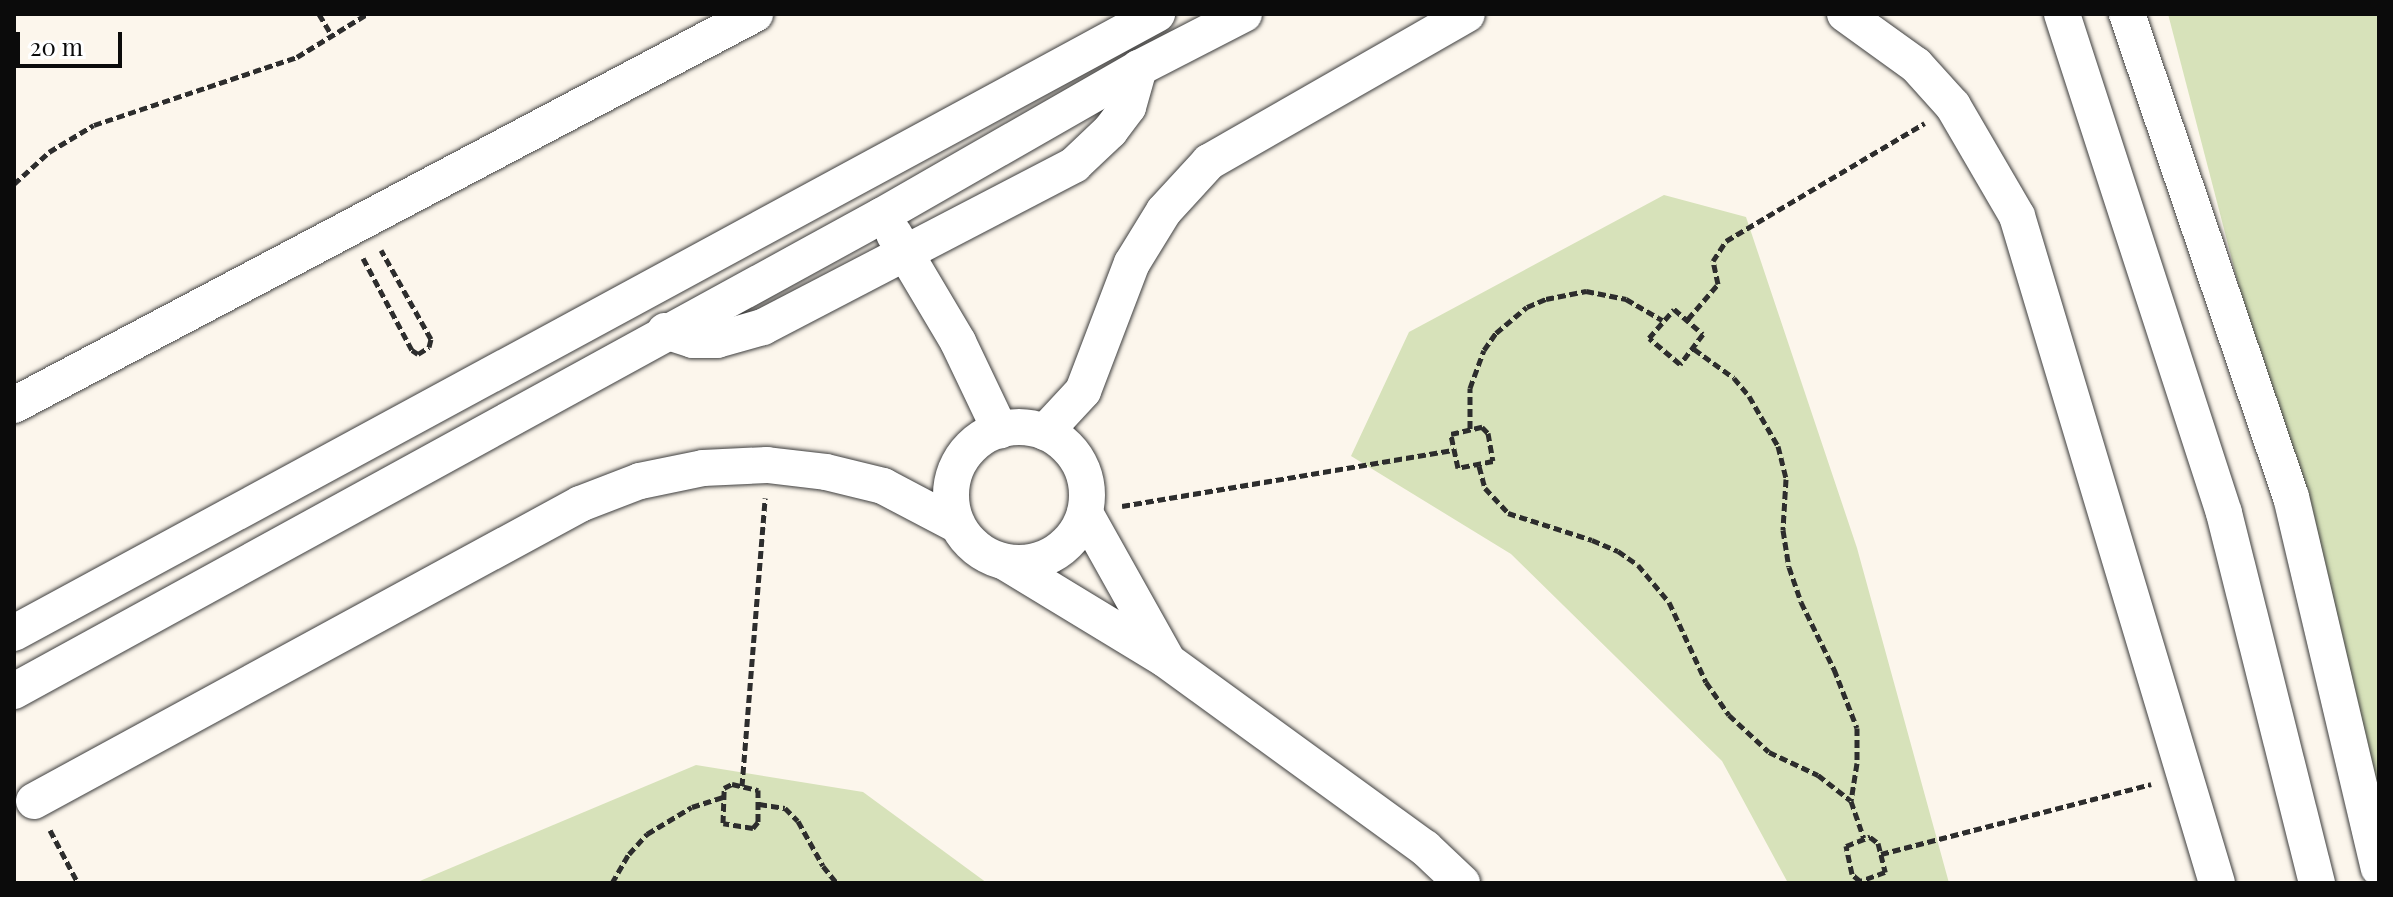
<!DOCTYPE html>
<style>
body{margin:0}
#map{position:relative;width:2393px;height:897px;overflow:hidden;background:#fcf6ec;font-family:"Playfair Display",serif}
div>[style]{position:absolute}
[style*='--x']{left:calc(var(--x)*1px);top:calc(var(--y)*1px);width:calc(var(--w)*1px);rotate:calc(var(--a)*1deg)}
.green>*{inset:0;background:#d7e2ba}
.path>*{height:5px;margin-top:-2.5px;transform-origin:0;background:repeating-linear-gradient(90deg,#2d2d2d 0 8px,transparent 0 12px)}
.roads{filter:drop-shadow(0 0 2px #3e3e3e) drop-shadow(0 0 2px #3e3e3e)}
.minor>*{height:36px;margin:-18px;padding:0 18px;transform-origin:18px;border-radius:18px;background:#fff}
.minor>.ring{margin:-18px;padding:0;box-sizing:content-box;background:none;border:36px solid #fff;border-radius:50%}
span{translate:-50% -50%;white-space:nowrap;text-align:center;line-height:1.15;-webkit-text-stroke:8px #fff;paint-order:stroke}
.frame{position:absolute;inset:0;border:16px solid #0b0b0b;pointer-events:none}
.scale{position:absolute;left:16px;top:32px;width:106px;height:36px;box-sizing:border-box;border:4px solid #0b0b0b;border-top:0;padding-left:10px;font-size:24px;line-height:28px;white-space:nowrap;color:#0b0b0b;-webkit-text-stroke:6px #fff;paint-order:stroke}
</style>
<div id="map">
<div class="green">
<div style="clip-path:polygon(2168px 14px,2379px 14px,2379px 824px)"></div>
<div style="clip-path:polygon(1664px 195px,1746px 217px,1857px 548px,1949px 883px,1788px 883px,1722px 761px,1511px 554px,1351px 456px,1409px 332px)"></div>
<div style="clip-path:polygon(696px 765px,863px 792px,987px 883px,415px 883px)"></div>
</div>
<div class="path">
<div style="--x:319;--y:14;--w:26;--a:59"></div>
<div style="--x:14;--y:184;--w:47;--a:-42.4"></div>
<div style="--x:49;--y:152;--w:52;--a:-31"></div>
<div style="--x:94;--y:125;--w:214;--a:-18.5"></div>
<div style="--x:297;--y:57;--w:82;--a:-31.6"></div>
<div style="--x:363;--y:258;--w:104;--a:62"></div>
<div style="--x:412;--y:350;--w:7;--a:34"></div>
<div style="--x:418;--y:354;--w:13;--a:-32"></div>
<div style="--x:429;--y:347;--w:8;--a:-76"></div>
<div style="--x:431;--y:339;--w:102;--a:-119.3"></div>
<div style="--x:1674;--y:309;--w:38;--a:41"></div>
<div style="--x:1703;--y:334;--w:38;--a:127"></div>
<div style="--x:1680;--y:364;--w:40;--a:-140"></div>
<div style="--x:1649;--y:338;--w:38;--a:-49"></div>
<div style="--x:1688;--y:319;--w:46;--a:-49.4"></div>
<div style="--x:1718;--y:284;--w:24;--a:-102"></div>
<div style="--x:1713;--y:261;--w:24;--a:-57"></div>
<div style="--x:1726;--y:241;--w:231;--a:-30.7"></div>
<div style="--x:1694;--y:349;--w:49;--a:35.9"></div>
<div style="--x:1734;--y:378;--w:23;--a:50"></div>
<div style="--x:1749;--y:396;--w:58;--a:59.9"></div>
<div style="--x:1778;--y:446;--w:34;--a:76"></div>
<div style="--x:1786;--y:479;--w:51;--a:93.4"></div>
<div style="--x:1783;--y:530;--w:37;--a:81"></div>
<div style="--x:1789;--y:567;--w:37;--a:71"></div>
<div style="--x:1801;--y:602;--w:75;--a:63.8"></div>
<div style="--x:1834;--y:669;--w:63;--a:68.7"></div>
<div style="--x:1857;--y:728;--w:35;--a:90"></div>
<div style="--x:1857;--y:763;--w:38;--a:99"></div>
<div style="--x:1851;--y:801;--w:39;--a:71"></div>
<div style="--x:1482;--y:427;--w:8;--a:45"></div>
<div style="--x:1488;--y:433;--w:28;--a:80"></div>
<div style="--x:1493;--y:461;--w:36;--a:169"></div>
<div style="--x:1458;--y:468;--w:35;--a:-102"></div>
<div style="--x:1451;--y:434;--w:32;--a:-13"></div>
<div style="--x:1470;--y:429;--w:41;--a:-90"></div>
<div style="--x:1470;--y:388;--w:40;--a:-69.8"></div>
<div style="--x:1484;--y:350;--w:21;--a:-55"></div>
<div style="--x:1496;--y:333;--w:40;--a:-40"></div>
<div style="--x:1527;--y:307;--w:21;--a:-23"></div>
<div style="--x:1546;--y:299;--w:41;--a:-11.3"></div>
<div style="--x:1586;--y:291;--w:41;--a:11.3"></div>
<div style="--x:1626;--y:299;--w:42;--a:30.3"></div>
<div style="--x:1479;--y:466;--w:23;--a:75"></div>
<div style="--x:1485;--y:488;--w:34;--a:47"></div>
<div style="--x:1508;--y:513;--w:88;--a:17.8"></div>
<div style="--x:1592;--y:540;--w:28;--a:23"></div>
<div style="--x:1618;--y:551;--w:24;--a:35"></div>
<div style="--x:1638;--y:565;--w:48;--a:50"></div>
<div style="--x:1669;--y:602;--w:88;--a:65.2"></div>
<div style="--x:1706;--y:682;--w:40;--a:55.1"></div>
<div style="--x:1729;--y:715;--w:54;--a:42.8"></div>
<div style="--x:1769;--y:752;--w:54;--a:25.1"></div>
<div style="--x:1818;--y:775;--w:41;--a:38"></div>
<div style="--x:1122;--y:506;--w:337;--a:-9.6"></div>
<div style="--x:732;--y:784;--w:27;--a:13"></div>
<div style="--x:758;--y:790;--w:32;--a:90"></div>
<div style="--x:758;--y:822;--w:8;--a:130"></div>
<div style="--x:753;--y:828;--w:30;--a:-171"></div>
<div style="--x:723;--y:823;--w:35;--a:-88"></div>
<div style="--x:724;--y:788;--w:9;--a:-27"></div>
<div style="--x:742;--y:786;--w:289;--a:-85.4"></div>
<div style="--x:759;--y:804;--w:26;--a:9"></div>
<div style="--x:785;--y:808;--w:18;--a:45"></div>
<div style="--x:798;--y:821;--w:51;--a:60.9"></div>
<div style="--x:823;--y:866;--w:22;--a:51"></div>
<div style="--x:50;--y:830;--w:60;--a:62.2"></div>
<div style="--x:1870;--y:837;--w:10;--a:37"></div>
<div style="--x:1878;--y:843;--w:30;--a:76"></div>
<div style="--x:1885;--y:872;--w:27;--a:160"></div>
<div style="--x:1860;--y:881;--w:11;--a:-139"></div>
<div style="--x:1852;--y:874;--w:29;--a:-102"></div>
<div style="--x:1846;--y:846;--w:26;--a:-21"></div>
<div style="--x:1881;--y:854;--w:279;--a:-14.5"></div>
<div style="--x:612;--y:883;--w:34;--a:-60"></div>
<div style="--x:629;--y:854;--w:27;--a:-48"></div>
<div style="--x:647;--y:834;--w:52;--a:-31"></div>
<div style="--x:692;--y:807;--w:33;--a:-18"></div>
</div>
<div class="roads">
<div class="minor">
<div style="--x:1845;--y:14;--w:87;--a:35.7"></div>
<div style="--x:1916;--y:65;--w:55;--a:47.9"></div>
<div style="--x:1953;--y:106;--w:127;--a:59.8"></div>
<div style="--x:2017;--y:216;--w:696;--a:73.31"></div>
<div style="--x:2062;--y:14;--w:525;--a:72.01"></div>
<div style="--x:2224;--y:513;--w:382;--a:75.9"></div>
<div style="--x:2127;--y:14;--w:510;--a:71.25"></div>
<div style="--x:2291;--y:497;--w:381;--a:76.7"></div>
<div style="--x:894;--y:234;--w:126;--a:59.3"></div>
<div style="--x:958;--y:342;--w:98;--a:64.5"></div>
<div style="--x:665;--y:331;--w:29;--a:18"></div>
<div style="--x:693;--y:340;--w:24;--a:0"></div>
<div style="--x:717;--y:340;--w:48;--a:-15.8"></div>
<div style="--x:763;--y:327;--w:351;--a:-27.5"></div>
<div style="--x:1074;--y:165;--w:50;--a:-43.4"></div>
<div style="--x:1110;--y:131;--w:30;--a:-53"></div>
<div style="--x:1128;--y:107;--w:41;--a:-74.2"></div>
<div style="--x:14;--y:405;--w:838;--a:-27.82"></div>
<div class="ring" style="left:951px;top:427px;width:100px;height:100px"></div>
<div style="--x:1045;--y:432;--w:56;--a:-47.2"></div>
<div style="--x:1083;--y:391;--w:137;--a:-69.1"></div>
<div style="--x:1132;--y:263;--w:61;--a:-58.4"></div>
<div style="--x:1164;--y:211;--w:67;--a:-47.4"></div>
<div style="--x:1209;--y:162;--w:297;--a:-29.8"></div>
<div style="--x:1085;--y:513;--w:166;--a:60.8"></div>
<div style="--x:1005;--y:562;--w:188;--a:31.3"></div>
<div style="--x:1166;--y:660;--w:320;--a:36"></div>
<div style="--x:1425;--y:848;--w:51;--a:43.4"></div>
<div style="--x:14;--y:633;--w:1300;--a:-28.44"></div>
<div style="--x:14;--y:691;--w:989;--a:-28.72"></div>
<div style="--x:881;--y:216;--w:297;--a:-29.8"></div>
<div style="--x:1139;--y:68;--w:118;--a:-27.2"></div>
<div style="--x:34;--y:801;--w:622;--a:-28.54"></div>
<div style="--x:580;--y:504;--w:64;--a:-21"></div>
<div style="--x:640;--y:481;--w:64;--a:-11.7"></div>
<div style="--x:703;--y:468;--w:64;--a:-2.7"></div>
<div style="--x:767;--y:465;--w:59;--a:6.8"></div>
<div style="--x:826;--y:472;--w:59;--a:13.8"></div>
<div style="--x:883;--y:486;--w:84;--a:27.8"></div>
</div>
</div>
<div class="frame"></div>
<div class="scale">20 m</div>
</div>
